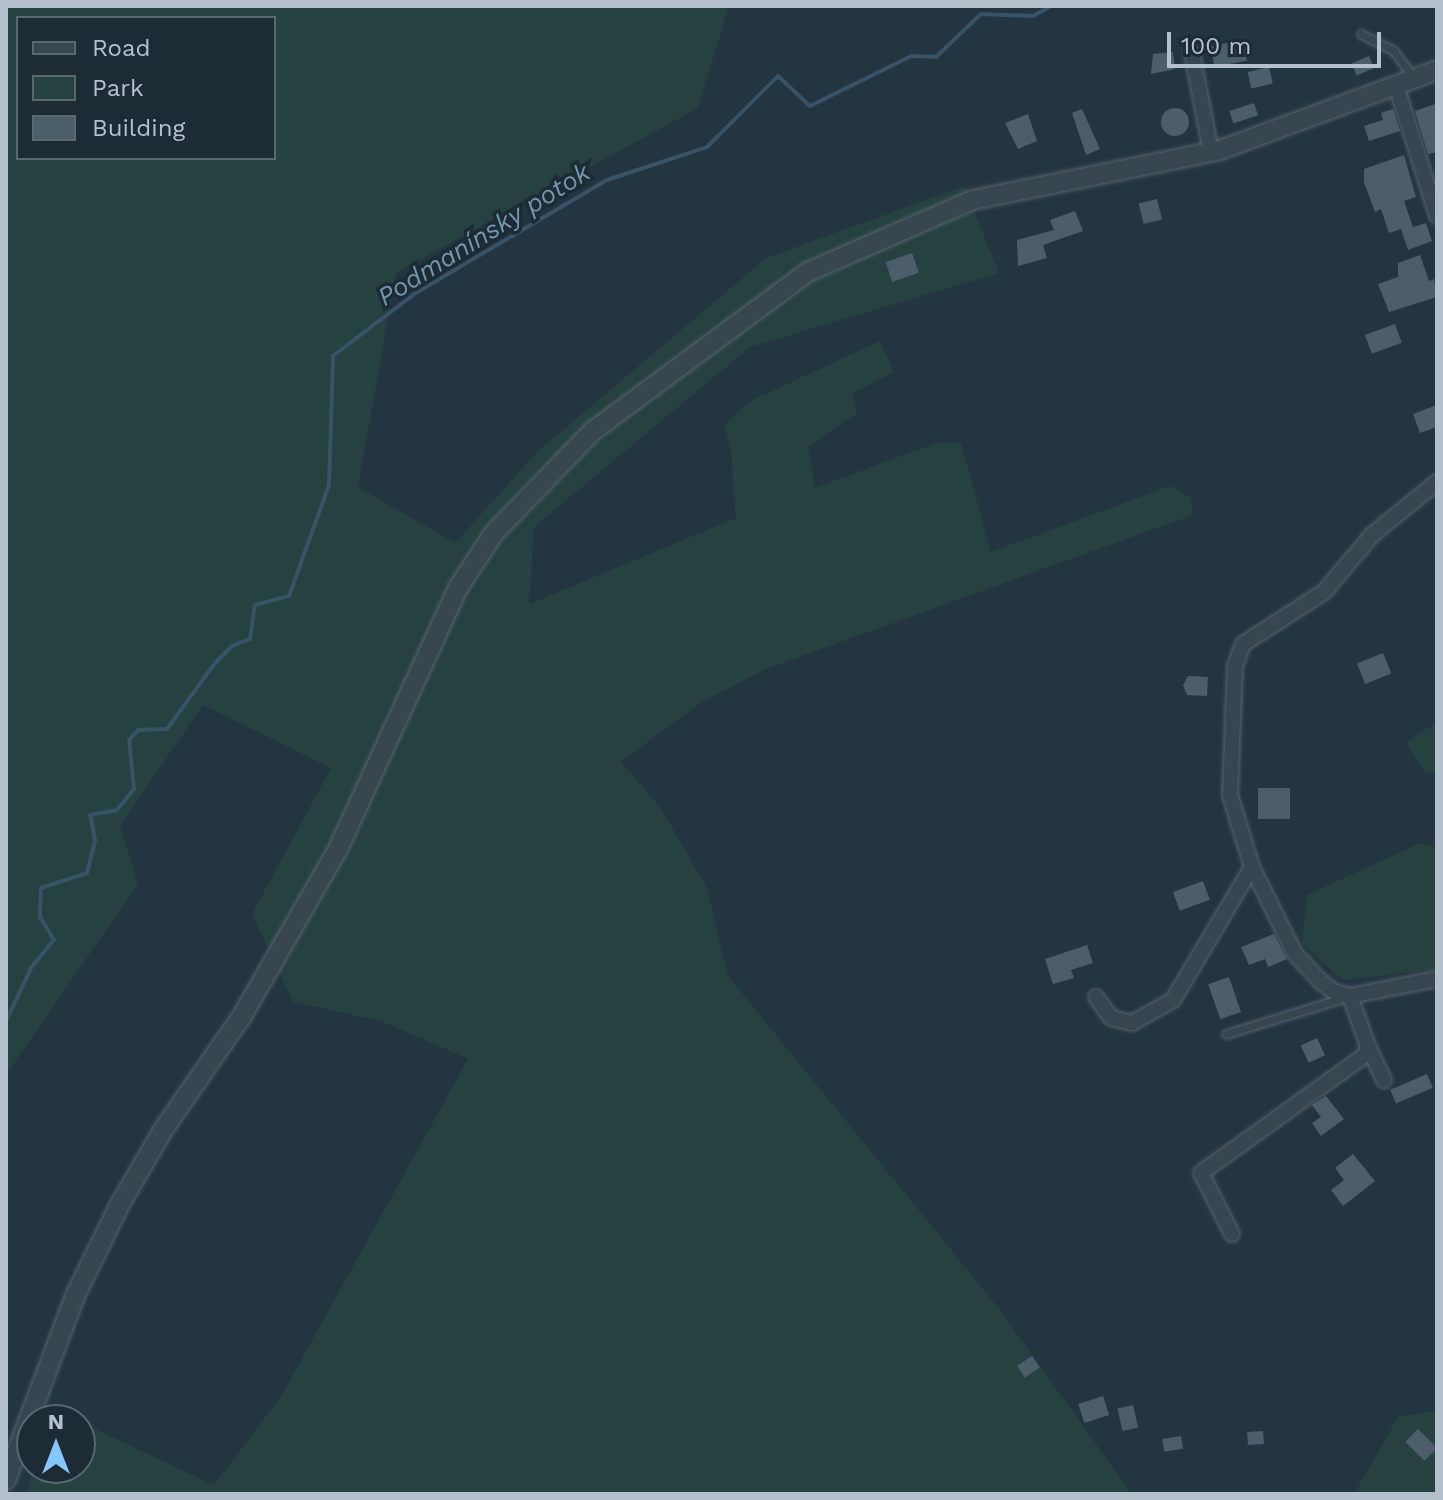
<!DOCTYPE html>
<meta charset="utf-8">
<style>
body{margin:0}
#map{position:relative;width:1443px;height:1500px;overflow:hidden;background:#233540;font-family:"Work Sans",sans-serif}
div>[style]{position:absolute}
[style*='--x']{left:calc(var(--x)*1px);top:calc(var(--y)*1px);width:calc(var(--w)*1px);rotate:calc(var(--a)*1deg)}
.green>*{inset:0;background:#254140}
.stream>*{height:4px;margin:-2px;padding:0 2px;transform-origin:2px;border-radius:2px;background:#365368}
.building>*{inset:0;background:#4c5e6c;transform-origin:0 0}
.round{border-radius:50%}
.roads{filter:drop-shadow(0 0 2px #56636e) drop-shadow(0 0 2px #56636e)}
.service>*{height:7px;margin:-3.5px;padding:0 3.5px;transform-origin:3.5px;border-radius:3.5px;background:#384650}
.minor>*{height:14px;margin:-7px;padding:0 7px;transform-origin:7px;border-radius:7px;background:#384650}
.tertiary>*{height:18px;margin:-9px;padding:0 9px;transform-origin:9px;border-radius:9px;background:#384650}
span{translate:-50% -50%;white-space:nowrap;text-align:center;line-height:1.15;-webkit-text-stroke:7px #1d2b35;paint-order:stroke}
.water-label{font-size:26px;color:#7296b0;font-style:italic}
.frame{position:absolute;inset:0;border:8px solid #b4c0cb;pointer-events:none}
.legend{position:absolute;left:16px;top:16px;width:260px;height:144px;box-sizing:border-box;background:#1d2b35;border:2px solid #596771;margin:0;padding:10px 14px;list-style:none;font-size:24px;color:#b4c0cb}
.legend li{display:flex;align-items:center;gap:16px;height:40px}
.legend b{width:40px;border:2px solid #596771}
.north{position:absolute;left:16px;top:1404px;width:80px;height:80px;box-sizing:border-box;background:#1d2b35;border:2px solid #596771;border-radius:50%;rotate:0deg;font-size:22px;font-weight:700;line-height:32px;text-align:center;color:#b4c0cb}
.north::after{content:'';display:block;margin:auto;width:28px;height:36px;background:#86c8fd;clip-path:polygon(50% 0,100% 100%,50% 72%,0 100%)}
.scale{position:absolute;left:1167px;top:32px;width:214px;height:36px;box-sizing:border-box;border:4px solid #b4c0cb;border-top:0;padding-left:10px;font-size:24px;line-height:28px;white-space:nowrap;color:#b4c0cb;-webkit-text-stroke:6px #1d2b35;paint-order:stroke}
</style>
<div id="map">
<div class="green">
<div style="clip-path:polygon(evenodd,6px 6px,729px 6px,698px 108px,396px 273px,358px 487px,455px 543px,537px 452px,766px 258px,964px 186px,999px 273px,750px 347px,534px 527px,529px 604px,736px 518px,731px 449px,724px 425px,750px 401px,880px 341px,894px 372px,853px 393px,857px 413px,808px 447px,815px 488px,936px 443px,961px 443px,991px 552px,1170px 486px,1190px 497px,1193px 515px,766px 669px,704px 701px,621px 761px,662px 810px,707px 888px,728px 976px,997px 1306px,1132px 1494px,25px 1494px,35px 1468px,80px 1468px,80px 1422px,214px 1485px,280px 1398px,468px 1059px,381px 1021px,293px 1002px,252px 914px,331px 768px,203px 705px,120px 826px,138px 884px,6px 1075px,6px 6px,18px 18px,274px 18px,274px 158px,18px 158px,18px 18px)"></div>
<div style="clip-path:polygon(1437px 722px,1437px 772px,1424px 772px,1406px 742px)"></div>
<div style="clip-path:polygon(1420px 843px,1437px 847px,1437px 970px,1342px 980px,1302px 944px,1307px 895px)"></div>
<div style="clip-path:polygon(1437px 1410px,1437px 1494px,1354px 1494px,1398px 1417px)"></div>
</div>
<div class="stream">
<div style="--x:6;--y:1021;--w:59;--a:-64.7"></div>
<div style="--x:31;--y:968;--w:36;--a:-51"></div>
<div style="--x:54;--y:940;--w:27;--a:-121"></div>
<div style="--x:40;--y:917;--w:29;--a:-88"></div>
<div style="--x:41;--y:888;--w:48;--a:-18.1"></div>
<div style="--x:87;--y:873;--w:34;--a:-76"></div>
<div style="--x:95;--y:840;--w:25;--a:-101"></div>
<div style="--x:90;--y:815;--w:27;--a:-10"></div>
<div style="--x:117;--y:810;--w:27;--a:-51"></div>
<div style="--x:134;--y:789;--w:49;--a:-95.8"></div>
<div style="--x:129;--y:740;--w:13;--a:-48"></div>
<div style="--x:138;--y:730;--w:29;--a:-2"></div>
<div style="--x:167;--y:729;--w:82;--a:-54"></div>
<div style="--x:215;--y:663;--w:24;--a:-45"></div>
<div style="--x:232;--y:646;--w:19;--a:-21"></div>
<div style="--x:250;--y:639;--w:34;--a:-82"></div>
<div style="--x:255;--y:605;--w:35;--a:-15"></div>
<div style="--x:289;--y:596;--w:118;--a:-70.2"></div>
<div style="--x:329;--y:485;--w:129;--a:-88.2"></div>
<div style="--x:333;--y:356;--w:102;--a:-37.4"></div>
<div style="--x:414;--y:294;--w:224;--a:-30.6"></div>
<div style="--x:607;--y:180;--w:105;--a:-18.3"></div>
<div style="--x:707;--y:147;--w:100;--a:-45"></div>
<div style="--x:778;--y:76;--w:44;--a:43.2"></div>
<div style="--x:810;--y:106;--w:113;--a:-26.3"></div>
<div style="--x:911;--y:56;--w:25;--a:2"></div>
<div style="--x:936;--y:57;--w:62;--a:-43.7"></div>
<div style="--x:981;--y:14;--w:52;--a:2.2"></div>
<div style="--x:1033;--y:16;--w:21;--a:-29"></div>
</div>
<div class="building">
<div style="left:1243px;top:40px;width:21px;height:33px;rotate:79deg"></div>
<div style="clip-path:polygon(1173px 52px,1175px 69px,1151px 74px,1153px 54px)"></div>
<div style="left:1369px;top:56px;width:13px;height:19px;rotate:67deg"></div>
<div style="left:1269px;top:67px;width:17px;height:22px;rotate:77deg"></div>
<div style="left:1254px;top:103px;width:13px;height:26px;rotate:72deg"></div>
<div style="clip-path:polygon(1435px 104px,1437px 152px,1428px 154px,1415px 111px)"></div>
<div class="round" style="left:1161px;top:108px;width:28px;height:28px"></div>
<div style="clip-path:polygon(1082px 109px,1100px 149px,1086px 155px,1072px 113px)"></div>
<div style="clip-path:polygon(1393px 109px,1400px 131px,1369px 141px,1364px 126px,1383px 120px,1381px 113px)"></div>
<div style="clip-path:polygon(1028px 114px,1037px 141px,1018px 149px,1005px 123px)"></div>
<div style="clip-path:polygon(1404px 155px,1416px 197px,1404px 201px,1413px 227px,1426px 223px,1432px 241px,1408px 250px,1401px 229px,1389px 233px,1381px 209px,1375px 212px,1364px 182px,1364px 169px)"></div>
<div style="left:1157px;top:199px;width:21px;height:19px;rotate:76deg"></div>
<div style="clip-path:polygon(1075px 211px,1083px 231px,1043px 245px,1047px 258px,1018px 266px,1017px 240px,1054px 230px,1050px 220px)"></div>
<div style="left:912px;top:253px;width:21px;height:28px;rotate:71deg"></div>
<div style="clip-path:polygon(1420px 255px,1429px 281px,1434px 279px,1437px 297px,1389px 312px,1378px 284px,1398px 277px,1398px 263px)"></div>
<div style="left:1395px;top:324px;width:20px;height:32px;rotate:70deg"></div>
<div style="clip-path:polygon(1437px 405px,1437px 427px,1420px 433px,1413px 414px)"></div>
<div style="left:1383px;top:653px;width:22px;height:28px;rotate:68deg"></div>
<div style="clip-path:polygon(1188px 676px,1208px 677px,1207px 696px,1187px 695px,1183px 685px)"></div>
<div style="left:1258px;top:788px;width:32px;height:31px"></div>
<div style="left:1203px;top:881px;width:20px;height:32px;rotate:70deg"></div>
<div style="clip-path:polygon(1274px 934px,1287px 959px,1268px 967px,1265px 959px,1249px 965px,1241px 947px)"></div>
<div style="clip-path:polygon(1087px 945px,1093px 963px,1071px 970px,1074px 978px,1053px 984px,1045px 959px)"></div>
<div style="left:1229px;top:977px;width:37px;height:22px;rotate:71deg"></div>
<div style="left:1317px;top:1038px;width:19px;height:18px;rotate:65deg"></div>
<div style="left:1427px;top:1074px;width:15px;height:40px;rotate:67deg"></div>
<div style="clip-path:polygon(1326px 1096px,1344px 1119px,1321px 1136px,1312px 1123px,1321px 1117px,1312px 1105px)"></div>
<div style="clip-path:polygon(1353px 1154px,1375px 1181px,1343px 1206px,1331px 1190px,1344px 1180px,1335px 1168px)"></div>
<div style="left:1032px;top:1356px;width:14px;height:18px;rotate:56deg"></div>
<div style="left:1103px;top:1396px;width:20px;height:26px;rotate:72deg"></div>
<div style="left:1133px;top:1405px;width:23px;height:16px;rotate:77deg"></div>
<div style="left:1418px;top:1429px;width:27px;height:18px;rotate:45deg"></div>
<div style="left:1263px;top:1431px;width:13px;height:16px;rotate:86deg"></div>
<div style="left:1181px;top:1436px;width:13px;height:19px;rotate:81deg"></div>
</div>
<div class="roads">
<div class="service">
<div style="--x:1361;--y:34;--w:36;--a:27"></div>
<div style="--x:1393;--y:50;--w:34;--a:53"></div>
<div style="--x:1226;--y:1034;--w:126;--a:-17.1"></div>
</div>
<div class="minor">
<div style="--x:1192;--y:53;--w:101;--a:79.1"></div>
<div style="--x:1396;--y:85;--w:137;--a:72.6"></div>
<div style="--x:1437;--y:482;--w:84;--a:140.8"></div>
<div style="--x:1372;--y:535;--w:75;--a:130.1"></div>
<div style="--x:1324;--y:592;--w:96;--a:147.3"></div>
<div style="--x:1243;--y:644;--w:23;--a:110"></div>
<div style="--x:1235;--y:666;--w:129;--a:92.2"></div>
<div style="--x:1230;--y:795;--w:75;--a:73"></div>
<div style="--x:1252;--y:867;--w:97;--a:63.7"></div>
<div style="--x:1295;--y:954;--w:37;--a:47"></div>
<div style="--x:1320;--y:981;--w:18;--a:38"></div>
<div style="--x:1334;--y:992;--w:16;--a:14"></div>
<div style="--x:1350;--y:996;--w:89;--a:-11.1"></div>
<div style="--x:1096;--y:997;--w:26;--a:54"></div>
<div style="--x:1111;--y:1018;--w:22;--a:13"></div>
<div style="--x:1132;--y:1023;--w:47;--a:-29.3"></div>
<div style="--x:1173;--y:1000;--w:155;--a:-59.3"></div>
<div style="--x:1368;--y:1046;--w:38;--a:65"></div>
<div style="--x:1232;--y:1234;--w:68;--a:-116.9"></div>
<div style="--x:1201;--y:1173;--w:202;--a:-35.7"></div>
<div style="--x:1365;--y:1055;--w:9;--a:-72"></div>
<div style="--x:1368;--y:1046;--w:53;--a:-109.8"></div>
</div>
<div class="tertiary">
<div style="--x:6;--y:1480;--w:197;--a:-69.4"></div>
<div style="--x:75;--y:1296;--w:100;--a:-63.9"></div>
<div style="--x:119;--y:1206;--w:88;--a:-59.9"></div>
<div style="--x:163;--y:1130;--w:139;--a:-55.3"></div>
<div style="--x:242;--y:1016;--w:193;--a:-60.1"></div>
<div style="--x:338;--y:849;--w:287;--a:-65.3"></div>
<div style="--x:458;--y:588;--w:66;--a:-56.8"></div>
<div style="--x:494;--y:533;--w:142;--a:-45.9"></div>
<div style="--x:593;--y:431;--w:267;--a:-36.5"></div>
<div style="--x:808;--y:272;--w:180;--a:-23.6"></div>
<div style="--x:973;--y:200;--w:252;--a:-11.4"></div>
<div style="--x:1220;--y:150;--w:231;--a:-20.2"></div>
</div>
</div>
<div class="water-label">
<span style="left:484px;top:235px;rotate:-32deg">Podmanínsky potok</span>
</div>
<div class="frame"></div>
<ul class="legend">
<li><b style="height:10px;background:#384650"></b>Road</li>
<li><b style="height:22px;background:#254140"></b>Park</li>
<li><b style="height:22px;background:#4c5e6c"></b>Building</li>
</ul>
<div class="north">N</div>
<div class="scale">100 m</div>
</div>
